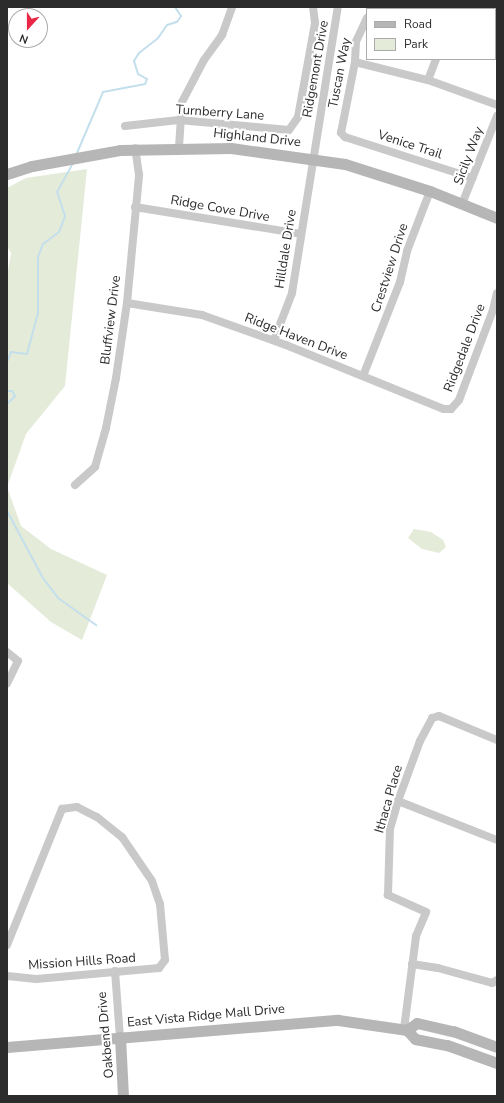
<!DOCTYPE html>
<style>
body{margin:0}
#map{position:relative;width:504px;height:1103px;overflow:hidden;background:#fff;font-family:"Nunito Sans",sans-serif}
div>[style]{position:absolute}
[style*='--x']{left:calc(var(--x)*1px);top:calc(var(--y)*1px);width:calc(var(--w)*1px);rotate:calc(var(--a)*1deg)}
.green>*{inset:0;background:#e4ebd8}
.stream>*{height:2px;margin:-1px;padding:0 1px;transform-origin:1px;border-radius:1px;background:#c4dfec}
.street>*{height:8px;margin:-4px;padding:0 4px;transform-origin:4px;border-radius:4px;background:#c9c9c9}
.secondary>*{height:11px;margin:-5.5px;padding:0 5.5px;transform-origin:5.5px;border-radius:5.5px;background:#b6b6b6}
span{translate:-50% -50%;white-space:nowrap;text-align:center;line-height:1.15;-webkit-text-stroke:4px #fff;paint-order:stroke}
.street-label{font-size:13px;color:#2c2c2c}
.frame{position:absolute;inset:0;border:8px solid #2c2c2c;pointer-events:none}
.legend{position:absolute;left:366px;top:8px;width:130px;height:52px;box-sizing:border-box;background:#fff;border:1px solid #ababab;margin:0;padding:5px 7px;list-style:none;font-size:12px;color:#2c2c2c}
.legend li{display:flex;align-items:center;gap:8px;height:20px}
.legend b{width:20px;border:1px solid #ababab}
.north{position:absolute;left:8px;top:8px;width:40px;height:40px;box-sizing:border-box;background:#fff;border:1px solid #ababab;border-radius:50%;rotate:201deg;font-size:11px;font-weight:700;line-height:16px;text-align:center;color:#2c2c2c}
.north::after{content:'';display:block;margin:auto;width:14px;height:18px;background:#ea2746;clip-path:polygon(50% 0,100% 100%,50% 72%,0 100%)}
</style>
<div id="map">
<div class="green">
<div style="clip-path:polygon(87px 169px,65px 386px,26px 434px,7px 487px,21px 526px,51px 549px,107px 575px,82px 640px,51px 622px,7px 583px,7px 277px,11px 253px,7px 246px,7px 188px,26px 178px)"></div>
<div style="clip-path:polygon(414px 529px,431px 532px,443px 540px,446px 547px,439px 553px,422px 549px,408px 538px)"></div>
</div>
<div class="stream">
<div style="--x:77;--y:153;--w:66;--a:-66.9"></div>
<div style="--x:103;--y:92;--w:43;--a:-10.8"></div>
<div style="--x:145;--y:84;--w:5;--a:-68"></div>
<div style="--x:147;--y:79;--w:10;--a:-151"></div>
<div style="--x:138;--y:74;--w:14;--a:-107"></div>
<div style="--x:134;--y:61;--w:9;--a:-58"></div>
<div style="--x:139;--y:53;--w:24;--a:-38"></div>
<div style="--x:158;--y:38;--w:16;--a:-55"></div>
<div style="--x:167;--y:25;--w:10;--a:-17"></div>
<div style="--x:177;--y:22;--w:7;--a:-56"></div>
<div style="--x:181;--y:16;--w:11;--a:-124"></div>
<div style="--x:7;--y:362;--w:11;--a:-68"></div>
<div style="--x:11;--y:352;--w:16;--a:7"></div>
<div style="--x:27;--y:354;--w:42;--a:-75"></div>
<div style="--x:38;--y:313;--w:56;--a:-90"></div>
<div style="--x:38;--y:257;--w:14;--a:-69"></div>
<div style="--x:43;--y:244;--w:20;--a:-37"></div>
<div style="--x:59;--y:232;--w:17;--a:-69"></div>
<div style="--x:65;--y:216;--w:25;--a:-108"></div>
<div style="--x:57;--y:192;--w:33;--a:-61"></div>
<div style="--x:7;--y:391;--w:5;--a:0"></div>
<div style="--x:12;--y:391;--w:6;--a:59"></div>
<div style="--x:15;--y:396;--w:11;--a:135"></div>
<div style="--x:7;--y:511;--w:76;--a:61.8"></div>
<div style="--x:43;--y:578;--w:25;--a:53"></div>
<div style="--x:58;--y:598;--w:47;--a:35.4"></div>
</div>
<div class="street">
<div style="--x:371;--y:9;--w:2;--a:-63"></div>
<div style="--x:455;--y:9;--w:2;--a:-63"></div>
<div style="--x:367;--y:18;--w:26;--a:115"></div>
<div style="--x:356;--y:42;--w:20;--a:93"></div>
<div style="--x:355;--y:62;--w:72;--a:101.2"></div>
<div style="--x:341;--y:133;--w:6;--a:45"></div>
<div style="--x:345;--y:137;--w:134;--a:17.8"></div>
<div style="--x:355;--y:62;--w:75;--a:13.9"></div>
<div style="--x:428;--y:80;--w:73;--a:19.9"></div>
<div style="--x:428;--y:80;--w:22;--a:-69"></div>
<div style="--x:125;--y:126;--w:54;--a:-6.3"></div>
<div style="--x:179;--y:120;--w:110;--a:5.2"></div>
<div style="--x:289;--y:130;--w:16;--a:-55"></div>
<div style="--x:298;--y:117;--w:96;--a:-79.7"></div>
<div style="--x:315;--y:23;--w:16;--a:-97"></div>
<div style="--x:179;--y:147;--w:45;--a:-86.2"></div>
<div style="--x:182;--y:102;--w:47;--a:-62.4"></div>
<div style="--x:204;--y:60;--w:31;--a:-54"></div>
<div style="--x:222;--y:35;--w:30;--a:-70"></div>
<div style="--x:462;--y:204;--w:95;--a:-68.3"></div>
<div style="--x:135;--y:207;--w:168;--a:9.2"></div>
<div style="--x:127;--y:303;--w:76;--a:9.1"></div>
<div style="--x:202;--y:315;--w:89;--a:19.7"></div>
<div style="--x:286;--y:345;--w:170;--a:22.1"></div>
<div style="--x:444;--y:409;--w:7;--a:0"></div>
<div style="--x:451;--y:409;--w:12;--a:-48"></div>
<div style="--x:459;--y:400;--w:96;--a:-69.3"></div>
<div style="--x:493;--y:310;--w:17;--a:-77"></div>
<div style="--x:274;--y:340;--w:50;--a:-69"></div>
<div style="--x:292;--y:293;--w:290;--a:-80.9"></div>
<div style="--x:363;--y:376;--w:101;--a:-68.5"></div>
<div style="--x:400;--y:282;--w:32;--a:-77"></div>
<div style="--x:407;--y:251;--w:64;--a:-69"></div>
<div style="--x:75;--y:485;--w:27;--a:-42"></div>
<div style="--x:95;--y:467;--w:41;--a:-74.2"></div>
<div style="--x:106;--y:428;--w:51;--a:-78.7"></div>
<div style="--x:116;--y:378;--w:76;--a:-81.7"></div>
<div style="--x:127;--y:303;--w:129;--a:-84.6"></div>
<div style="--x:139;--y:175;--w:27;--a:-98"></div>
<div style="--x:7;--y:652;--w:14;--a:39"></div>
<div style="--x:18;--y:661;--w:25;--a:116"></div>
<div style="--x:398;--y:801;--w:106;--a:21.5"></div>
<div style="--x:7;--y:945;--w:147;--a:-68"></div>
<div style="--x:62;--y:809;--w:15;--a:-8"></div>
<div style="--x:77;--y:807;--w:22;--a:27"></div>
<div style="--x:97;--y:817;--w:32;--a:39"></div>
<div style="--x:122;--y:837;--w:53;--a:55.7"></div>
<div style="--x:152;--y:881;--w:24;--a:71"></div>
<div style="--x:160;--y:904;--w:56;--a:84.9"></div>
<div style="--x:165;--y:960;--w:10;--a:127"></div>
<div style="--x:159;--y:968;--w:123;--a:174.9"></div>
<div style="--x:36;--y:979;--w:29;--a:-174"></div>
<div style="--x:412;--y:964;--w:26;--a:9"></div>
<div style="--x:438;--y:968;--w:56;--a:15.5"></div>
<div style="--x:492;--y:983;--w:6;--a:-31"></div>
<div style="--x:115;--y:971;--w:66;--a:85.7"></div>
<div style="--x:404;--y:1029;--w:94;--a:-82.6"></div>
<div style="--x:416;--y:936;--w:26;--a:-67"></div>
<div style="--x:426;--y:912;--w:42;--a:-155.9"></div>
<div style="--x:388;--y:895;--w:66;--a:-88.3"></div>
<div style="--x:390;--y:829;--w:29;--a:-74"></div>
<div style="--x:398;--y:801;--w:64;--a:-69.9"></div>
<div style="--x:420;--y:741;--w:26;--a:-62"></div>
<div style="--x:432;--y:718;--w:7;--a:-16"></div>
<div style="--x:439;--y:716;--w:63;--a:22.5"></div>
</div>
<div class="secondary">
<div style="--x:7;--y:174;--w:26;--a:-18"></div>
<div style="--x:32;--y:166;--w:89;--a:-10.3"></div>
<div style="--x:120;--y:150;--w:111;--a:-1"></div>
<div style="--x:231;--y:148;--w:115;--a:8"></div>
<div style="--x:345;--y:164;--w:89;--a:17.6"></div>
<div style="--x:430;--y:191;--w:72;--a:21.9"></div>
<div style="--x:407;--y:1030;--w:12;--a:-35"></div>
<div style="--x:417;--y:1023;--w:37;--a:13"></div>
<div style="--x:453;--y:1031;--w:47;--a:20"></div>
<div style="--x:120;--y:1037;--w:59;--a:87.1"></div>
<div style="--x:7;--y:1047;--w:332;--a:-4.7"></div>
<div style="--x:338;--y:1020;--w:70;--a:8.2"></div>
<div style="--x:407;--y:1030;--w:12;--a:48"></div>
<div style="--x:415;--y:1039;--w:33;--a:11"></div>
<div style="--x:447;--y:1045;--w:53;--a:19.8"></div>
</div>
<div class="street-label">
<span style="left:316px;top:69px;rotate:-80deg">Ridgemont Drive</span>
<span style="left:340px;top:73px;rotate:-79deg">Tuscan Way</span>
<span style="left:220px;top:113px;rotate:4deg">Turnberry Lane</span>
<span style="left:257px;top:138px;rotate:6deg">Highland Drive</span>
<span style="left:410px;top:145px;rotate:18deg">Venice Trail</span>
<span style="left:469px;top:156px;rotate:-69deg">Sicily Way</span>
<span style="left:220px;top:209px;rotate:10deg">Ridge Cove Drive</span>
<span style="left:286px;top:249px;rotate:-81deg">Hilldale Drive</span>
<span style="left:390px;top:268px;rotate:-72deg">Crestview Drive</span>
<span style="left:111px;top:320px;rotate:-83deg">Bluffview Drive</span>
<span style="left:296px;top:337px;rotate:21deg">Ridge Haven Drive</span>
<span style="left:465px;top:348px;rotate:-69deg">Ridgedale Drive</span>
<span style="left:389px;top:799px;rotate:-74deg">Ithaca Place</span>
<span style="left:82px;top:962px;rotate:-4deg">Mission Hills Road</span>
<span style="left:206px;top:1016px;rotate:-5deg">East Vista Ridge Mall Drive</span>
<span style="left:106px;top:1035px;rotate:-95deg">Oakbend Drive</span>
</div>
<div class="frame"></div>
<ul class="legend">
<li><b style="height:5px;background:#b6b6b6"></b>Road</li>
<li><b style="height:11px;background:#e4ebd8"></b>Park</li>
</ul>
<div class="north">N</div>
</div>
